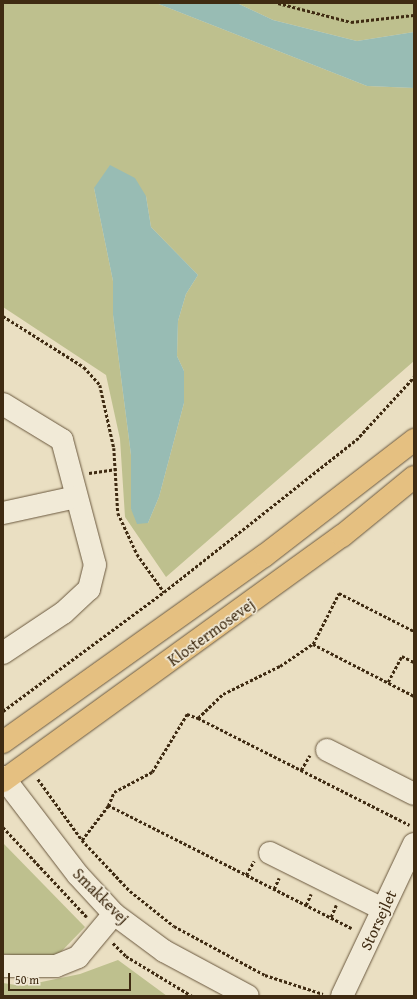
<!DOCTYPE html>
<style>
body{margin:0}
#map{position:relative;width:417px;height:999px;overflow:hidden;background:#eadfc2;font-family:"Gentium Book Plus",serif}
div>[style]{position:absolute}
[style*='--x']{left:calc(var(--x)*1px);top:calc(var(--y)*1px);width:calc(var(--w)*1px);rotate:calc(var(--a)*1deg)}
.green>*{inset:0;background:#bec08e}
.water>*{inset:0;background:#98bcb4}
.path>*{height:2.5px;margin-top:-1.25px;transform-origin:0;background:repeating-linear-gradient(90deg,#3f2b12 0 3px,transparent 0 5px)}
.roads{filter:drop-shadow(0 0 1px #6a583e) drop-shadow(0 0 1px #6a583e)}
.minor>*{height:22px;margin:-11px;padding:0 11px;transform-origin:11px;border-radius:11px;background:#f1ead7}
.major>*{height:22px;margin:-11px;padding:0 11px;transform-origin:11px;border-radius:11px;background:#e5c081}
span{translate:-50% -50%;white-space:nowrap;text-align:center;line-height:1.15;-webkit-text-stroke:3.5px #f1ead7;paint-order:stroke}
.street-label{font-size:16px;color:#3f2b12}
.frame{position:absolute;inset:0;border:4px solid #3f2b12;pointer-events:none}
.scale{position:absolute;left:8px;top:973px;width:123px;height:18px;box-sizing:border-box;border:2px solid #3f2b12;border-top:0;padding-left:5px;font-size:12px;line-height:14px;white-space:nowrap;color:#3f2b12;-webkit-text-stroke:3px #f1ead7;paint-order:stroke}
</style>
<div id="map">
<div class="green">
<div style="clip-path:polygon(evenodd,3px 3px,156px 3px,367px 86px,414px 88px,414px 361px,166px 577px,125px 517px,120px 439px,106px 375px,3px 307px,3px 3px,94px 188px,146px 196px,151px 227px,198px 275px,186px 294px,178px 321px,177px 356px,184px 371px,184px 403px,159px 497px,148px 523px,131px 509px,131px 455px,113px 315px,113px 281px,94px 188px)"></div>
<div style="clip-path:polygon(237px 3px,414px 3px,414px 32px,357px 41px,273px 20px)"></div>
<div style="clip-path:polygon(3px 843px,85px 927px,54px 959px,3px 954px)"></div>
<div style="clip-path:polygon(118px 960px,167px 996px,3px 996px,3px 983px,22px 986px,80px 974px)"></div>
</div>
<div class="water">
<div style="clip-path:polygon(156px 3px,237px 3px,273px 20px,357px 41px,414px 32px,414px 88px,367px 86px)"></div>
<div style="clip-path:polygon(110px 165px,135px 178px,146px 196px,151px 227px,198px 275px,186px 294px,178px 321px,177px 356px,184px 371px,184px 403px,159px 497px,148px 523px,137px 524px,131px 509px,131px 455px,113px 315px,113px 281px,94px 188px)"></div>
</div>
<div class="path">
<div style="--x:278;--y:3;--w:75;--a:14.6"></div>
<div style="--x:351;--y:22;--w:63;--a:-6.3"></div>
<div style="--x:3;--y:316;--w:96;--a:32.2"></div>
<div style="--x:84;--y:367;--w:24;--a:48"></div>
<div style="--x:100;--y:385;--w:65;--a:77.5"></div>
<div style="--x:114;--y:448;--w:65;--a:86.5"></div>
<div style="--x:118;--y:513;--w:45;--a:65.1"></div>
<div style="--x:137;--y:554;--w:47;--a:54.6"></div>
<div style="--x:89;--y:473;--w:28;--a:-8"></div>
<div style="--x:313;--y:644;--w:114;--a:27.2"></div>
<div style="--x:388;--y:682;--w:30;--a:-62"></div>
<div style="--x:402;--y:656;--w:13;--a:27"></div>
<div style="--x:3;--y:711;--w:200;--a:-36.5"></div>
<div style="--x:164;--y:592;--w:245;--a:-38.4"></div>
<div style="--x:356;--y:440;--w:86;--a:-47.4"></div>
<div style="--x:198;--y:718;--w:237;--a:26.8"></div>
<div style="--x:301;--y:770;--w:17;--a:-59"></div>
<div style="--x:38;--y:779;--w:75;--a:54.2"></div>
<div style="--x:82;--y:840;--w:70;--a:46.7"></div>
<div style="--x:130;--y:891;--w:56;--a:38.5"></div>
<div style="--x:174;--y:926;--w:103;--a:28.3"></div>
<div style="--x:265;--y:975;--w:61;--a:18.1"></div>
<div style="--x:108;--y:805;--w:273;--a:26.8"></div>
<div style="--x:3;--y:827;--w:123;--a:47"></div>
<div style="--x:82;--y:840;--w:43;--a:-52.6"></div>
<div style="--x:108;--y:806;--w:15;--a:-67"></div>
<div style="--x:114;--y:792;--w:43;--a:-27.8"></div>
<div style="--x:152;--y:772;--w:68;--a:-58.9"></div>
<div style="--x:187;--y:714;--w:12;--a:20"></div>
<div style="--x:198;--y:718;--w:35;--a:-44"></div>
<div style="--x:223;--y:694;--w:64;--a:-26.2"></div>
<div style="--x:280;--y:666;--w:40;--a:-34"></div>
<div style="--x:313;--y:644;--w:57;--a:-63"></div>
<div style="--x:339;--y:593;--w:84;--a:26.9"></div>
<div style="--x:246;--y:875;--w:16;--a:-60"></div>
<div style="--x:274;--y:889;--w:12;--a:-66"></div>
<div style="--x:306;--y:905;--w:12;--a:-66"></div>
<div style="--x:331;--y:917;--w:13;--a:-67"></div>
<div style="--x:113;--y:943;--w:18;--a:45"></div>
<div style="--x:126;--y:956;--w:77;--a:31.2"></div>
</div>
<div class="roads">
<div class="minor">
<div style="--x:3;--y:404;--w:69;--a:31.4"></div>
<div style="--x:62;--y:440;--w:129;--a:75.2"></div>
<div style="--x:95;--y:565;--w:25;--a:104"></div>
<div style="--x:89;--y:589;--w:35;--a:137"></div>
<div style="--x:63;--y:613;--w:72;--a:146.3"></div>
<div style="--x:3;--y:513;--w:75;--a:-12.4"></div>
<div style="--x:327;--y:750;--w:97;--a:26.8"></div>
<div style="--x:3;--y:777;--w:123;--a:52.6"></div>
<div style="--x:78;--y:875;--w:53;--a:47.3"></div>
<div style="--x:114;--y:914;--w:62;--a:36.5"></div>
<div style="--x:164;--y:951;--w:95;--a:28.2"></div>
<div style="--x:270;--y:853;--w:126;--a:26.4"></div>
<div style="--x:3;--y:966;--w:53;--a:0"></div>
<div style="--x:56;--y:966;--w:24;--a:-22"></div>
<div style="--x:78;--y:957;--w:56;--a:-50.1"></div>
<div style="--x:342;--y:996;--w:168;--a:-64.7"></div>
</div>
<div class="major">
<div style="--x:3;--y:742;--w:320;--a:-35.5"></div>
<div style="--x:264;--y:556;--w:190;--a:-37.7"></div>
<div style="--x:3;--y:781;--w:418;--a:-35.9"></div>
<div style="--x:342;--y:536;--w:93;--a:-39.3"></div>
</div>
</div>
<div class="street-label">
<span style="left:211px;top:632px;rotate:-36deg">Klostermosevej</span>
<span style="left:101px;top:896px;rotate:45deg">Smakkevej</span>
<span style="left:378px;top:920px;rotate:-65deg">Storsejlet</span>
</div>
<div class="frame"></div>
<div class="scale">50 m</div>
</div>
